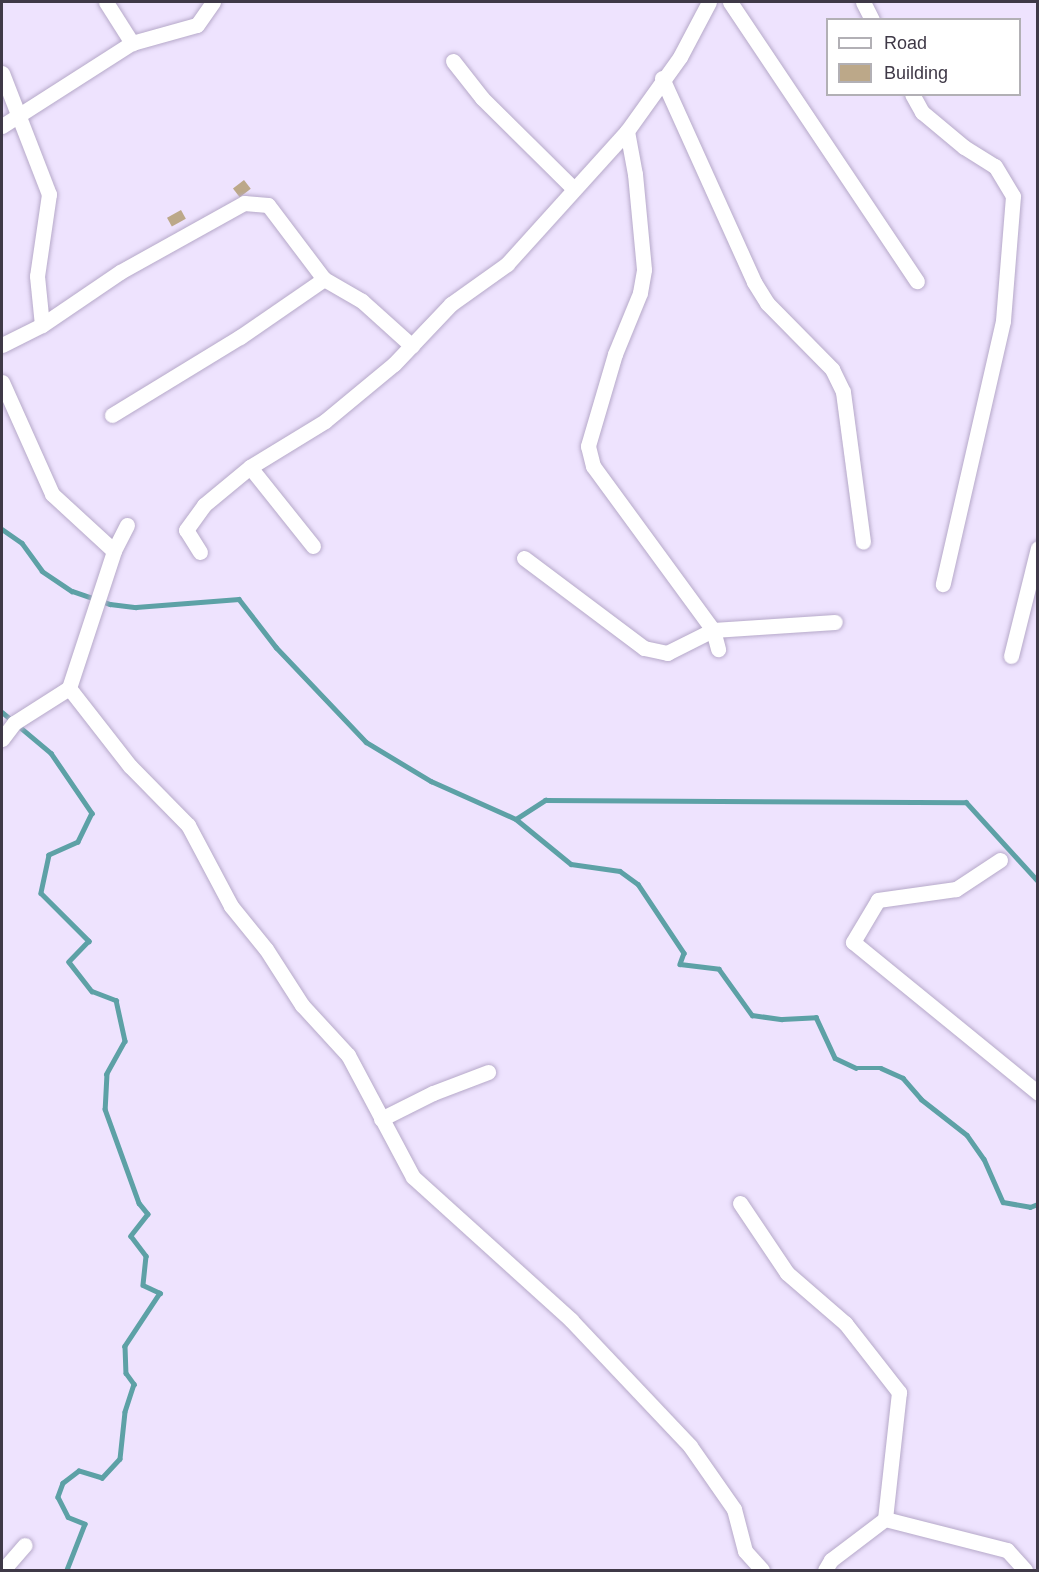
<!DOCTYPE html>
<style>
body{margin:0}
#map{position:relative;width:1039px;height:1572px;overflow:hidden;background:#eee3fe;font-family:Arial,sans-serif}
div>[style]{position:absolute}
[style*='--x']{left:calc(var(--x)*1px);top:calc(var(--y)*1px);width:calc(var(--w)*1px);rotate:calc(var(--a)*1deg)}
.stream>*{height:4.5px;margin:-2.25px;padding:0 2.25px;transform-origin:2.25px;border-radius:2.25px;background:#5da1a6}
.building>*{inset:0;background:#bca889;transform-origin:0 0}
.roads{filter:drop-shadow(0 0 2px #b6a9c9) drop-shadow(0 0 2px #b6a9c9)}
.minor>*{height:15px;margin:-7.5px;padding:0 7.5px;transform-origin:7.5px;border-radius:7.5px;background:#fff}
span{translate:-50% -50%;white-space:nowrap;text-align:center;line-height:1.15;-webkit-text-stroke:4.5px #fff;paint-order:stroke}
.frame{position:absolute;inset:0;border:3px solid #3f3947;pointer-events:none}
.legend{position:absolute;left:826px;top:18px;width:195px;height:78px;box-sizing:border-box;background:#fff;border:2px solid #b2b0b5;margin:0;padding:8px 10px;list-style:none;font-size:18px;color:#3f3947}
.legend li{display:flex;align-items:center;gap:12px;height:30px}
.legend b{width:30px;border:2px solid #b2b0b5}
</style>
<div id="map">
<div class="stream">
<div style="--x:2;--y:529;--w:24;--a:35"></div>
<div style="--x:22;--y:543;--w:34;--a:54"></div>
<div style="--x:42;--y:571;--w:36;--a:34"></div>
<div style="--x:72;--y:591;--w:40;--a:18.9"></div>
<div style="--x:110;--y:604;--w:26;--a:7"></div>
<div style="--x:136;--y:607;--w:103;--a:-4.4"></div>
<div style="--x:239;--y:599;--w:61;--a:52.4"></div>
<div style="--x:276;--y:647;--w:131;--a:46.5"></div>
<div style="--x:366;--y:742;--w:76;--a:31"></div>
<div style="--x:431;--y:781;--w:93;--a:24.1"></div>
<div style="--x:516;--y:819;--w:71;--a:39.3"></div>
<div style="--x:571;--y:864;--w:49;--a:8.1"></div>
<div style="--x:620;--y:871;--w:22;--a:36"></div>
<div style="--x:638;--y:884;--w:83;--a:56.3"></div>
<div style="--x:684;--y:953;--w:12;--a:110"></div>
<div style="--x:680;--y:964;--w:39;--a:7"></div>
<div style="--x:719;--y:969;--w:57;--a:54.3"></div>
<div style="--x:752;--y:1015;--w:30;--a:8"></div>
<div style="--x:782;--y:1019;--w:34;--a:-3"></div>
<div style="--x:816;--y:1017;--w:45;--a:65.1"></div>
<div style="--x:835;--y:1058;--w:23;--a:25"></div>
<div style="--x:856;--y:1068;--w:25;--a:0"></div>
<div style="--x:881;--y:1068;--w:24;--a:24"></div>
<div style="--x:903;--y:1078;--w:28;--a:49"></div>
<div style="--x:921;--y:1099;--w:58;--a:38"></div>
<div style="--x:967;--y:1135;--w:29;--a:55"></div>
<div style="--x:984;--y:1159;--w:47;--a:66.2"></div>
<div style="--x:1003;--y:1202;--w:27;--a:10"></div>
<div style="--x:1030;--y:1207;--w:9;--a:-21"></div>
<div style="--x:2;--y:712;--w:64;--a:39.9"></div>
<div style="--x:51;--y:753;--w:73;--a:55.7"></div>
<div style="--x:92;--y:813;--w:32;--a:116"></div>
<div style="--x:78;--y:842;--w:32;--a:156"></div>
<div style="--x:49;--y:855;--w:39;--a:102"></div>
<div style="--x:41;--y:893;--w:68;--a:45"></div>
<div style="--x:89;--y:941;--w:29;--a:134"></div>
<div style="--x:69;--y:962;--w:37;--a:52"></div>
<div style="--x:92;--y:991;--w:26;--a:21"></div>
<div style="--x:116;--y:1000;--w:42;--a:77.6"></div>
<div style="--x:125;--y:1041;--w:38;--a:119"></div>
<div style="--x:107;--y:1074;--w:35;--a:93"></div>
<div style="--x:105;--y:1109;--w:100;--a:70.1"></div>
<div style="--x:139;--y:1203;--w:14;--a:51"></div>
<div style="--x:148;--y:1214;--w:28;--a:128"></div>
<div style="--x:131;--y:1236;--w:25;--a:53"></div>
<div style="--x:146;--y:1256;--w:29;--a:96"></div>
<div style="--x:143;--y:1285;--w:19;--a:25"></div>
<div style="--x:160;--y:1293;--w:64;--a:123.4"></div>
<div style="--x:125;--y:1346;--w:27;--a:88"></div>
<div style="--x:126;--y:1373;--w:14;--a:54"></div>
<div style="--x:134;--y:1384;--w:29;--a:108"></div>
<div style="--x:125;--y:1412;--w:47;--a:96.1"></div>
<div style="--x:120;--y:1459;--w:26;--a:133"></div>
<div style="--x:102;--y:1478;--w:24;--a:-163"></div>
<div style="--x:79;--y:1471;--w:20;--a:143"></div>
<div style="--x:63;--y:1483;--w:15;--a:110"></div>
<div style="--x:58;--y:1497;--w:22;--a:63"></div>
<div style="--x:68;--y:1517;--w:18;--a:22"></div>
<div style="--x:85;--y:1524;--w:49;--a:111.4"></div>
<div style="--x:516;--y:819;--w:35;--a:-33"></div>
<div style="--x:545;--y:800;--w:421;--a:0.3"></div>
<div style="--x:966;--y:802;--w:107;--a:47.7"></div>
</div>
<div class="building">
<div style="left:244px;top:180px;width:11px;height:14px;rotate:52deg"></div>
<div style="left:181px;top:210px;width:10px;height:16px;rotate:61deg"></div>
</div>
<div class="roads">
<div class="minor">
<div style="--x:106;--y:2;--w:49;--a:57.6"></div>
<div style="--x:709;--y:2;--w:62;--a:117.8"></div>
<div style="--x:680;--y:57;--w:91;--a:125.6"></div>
<div style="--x:627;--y:131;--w:44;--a:79.5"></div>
<div style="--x:635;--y:174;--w:96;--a:84.6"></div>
<div style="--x:644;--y:270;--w:23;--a:100"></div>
<div style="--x:640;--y:293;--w:66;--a:112.3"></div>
<div style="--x:615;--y:354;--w:96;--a:106.4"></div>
<div style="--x:588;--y:446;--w:21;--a:76"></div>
<div style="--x:593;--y:466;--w:203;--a:53.8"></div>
<div style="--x:713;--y:630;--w:20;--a:75"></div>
<div style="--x:730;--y:2;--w:336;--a:56.2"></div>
<div style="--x:863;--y:2;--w:20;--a:63"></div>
<div style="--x:453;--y:61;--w:47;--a:51.9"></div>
<div style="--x:482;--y:98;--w:129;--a:44.7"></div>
<div style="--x:2;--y:73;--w:130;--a:68.8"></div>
<div style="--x:49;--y:194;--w:83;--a:98.3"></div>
<div style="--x:37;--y:276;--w:49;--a:84.2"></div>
<div style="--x:662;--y:78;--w:224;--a:65.7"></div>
<div style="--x:754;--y:282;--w:25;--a:58"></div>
<div style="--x:767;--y:303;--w:93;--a:45.4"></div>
<div style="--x:832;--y:369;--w:25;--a:64"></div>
<div style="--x:843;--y:392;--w:151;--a:82.4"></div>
<div style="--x:912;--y:94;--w:21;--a:61"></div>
<div style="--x:922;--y:112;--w:55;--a:39.8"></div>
<div style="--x:964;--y:147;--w:36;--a:32"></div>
<div style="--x:995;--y:166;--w:35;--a:59"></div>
<div style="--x:1013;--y:196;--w:125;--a:94.6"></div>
<div style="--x:1003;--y:321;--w:270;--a:102.9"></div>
<div style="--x:2;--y:126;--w:154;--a:-32.6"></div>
<div style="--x:132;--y:43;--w:67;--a:-15.5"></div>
<div style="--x:197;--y:25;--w:28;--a:-55"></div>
<div style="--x:2;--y:345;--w:45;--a:-26.6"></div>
<div style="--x:42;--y:325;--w:94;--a:-34.2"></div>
<div style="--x:120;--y:272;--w:142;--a:-29.1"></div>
<div style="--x:244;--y:203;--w:24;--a:5"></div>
<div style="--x:268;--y:205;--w:93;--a:52.9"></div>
<div style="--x:324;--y:279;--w:44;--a:30.1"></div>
<div style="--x:362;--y:301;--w:67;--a:42"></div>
<div style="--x:2;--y:382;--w:123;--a:65.9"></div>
<div style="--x:52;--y:494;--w:84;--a:42.6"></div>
<div style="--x:112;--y:415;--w:150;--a:-31.4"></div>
<div style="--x:240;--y:337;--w:102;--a:-34.6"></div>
<div style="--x:127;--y:525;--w:29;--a:117"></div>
<div style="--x:114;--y:551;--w:144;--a:108.2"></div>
<div style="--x:69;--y:688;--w:99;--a:52"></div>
<div style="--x:130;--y:766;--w:83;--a:45.5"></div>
<div style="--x:188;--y:825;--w:92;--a:62"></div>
<div style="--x:231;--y:906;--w:55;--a:50.9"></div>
<div style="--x:266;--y:949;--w:67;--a:57.3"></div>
<div style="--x:302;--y:1005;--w:68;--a:47.4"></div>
<div style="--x:348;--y:1055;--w:138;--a:62"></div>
<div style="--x:413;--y:1177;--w:213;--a:42.1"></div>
<div style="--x:571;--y:1320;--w:173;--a:46.6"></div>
<div style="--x:690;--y:1446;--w:77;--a:55.1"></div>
<div style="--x:734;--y:1509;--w:43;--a:75.3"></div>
<div style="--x:745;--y:1551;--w:25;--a:48"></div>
<div style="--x:313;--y:546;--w:101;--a:-128.6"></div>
<div style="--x:250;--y:467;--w:88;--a:-31.5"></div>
<div style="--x:325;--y:421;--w:89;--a:-39.6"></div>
<div style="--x:394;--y:364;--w:83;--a:-46.5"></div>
<div style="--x:451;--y:304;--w:69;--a:-35.5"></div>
<div style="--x:507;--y:264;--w:179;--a:-47.9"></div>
<div style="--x:200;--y:552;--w:26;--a:-122"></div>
<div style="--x:186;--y:530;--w:31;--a:-54"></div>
<div style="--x:204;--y:505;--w:60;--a:-39.6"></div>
<div style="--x:524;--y:558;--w:150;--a:36.9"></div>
<div style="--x:644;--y:648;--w:24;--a:12"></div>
<div style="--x:667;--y:653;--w:51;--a:-26.6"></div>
<div style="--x:713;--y:630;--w:122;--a:-3.8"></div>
<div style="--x:1011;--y:656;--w:111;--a:-76"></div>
<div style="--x:2;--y:739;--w:20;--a:-53"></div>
<div style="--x:14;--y:723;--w:65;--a:-32.5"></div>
<div style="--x:1000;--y:860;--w:53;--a:146.6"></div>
<div style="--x:956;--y:889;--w:79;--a:172"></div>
<div style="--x:878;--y:900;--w:49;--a:120.8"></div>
<div style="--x:853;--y:942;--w:239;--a:39.2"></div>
<div style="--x:381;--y:1119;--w:58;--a:-26.6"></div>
<div style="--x:433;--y:1093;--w:59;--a:-20.9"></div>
<div style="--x:740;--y:1203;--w:84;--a:56.1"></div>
<div style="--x:787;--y:1273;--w:77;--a:40.8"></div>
<div style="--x:845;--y:1323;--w:88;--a:52"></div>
<div style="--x:899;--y:1392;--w:128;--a:96.3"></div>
<div style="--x:3;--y:1570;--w:33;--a:-49"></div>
<div style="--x:825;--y:1570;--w:12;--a:-59"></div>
<div style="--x:831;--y:1560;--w:68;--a:-37.2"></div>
<div style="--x:885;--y:1519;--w:126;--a:14.3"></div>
<div style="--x:1007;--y:1550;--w:27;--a:48"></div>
</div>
</div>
<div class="frame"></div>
<ul class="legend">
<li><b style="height:8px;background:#fff"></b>Road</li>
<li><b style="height:16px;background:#bca889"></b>Building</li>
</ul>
</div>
